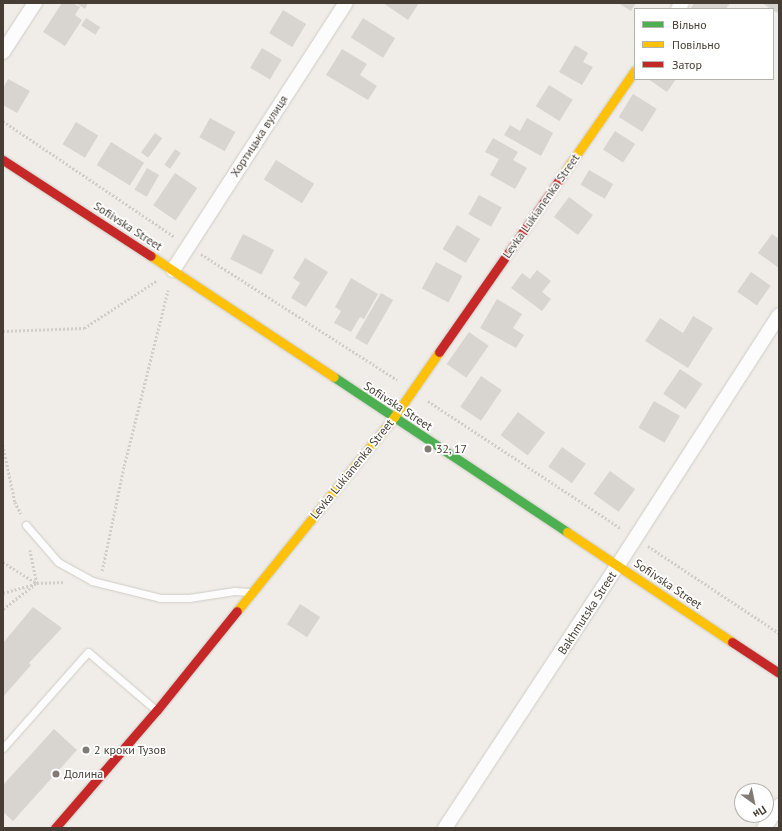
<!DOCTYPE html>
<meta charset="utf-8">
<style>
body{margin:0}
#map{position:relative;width:782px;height:831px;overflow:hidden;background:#f0ede8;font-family:"PT Sans",sans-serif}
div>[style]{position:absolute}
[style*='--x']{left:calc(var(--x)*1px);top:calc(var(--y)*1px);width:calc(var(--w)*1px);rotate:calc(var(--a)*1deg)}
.building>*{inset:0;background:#d8d4cf;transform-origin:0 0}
.path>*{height:2.5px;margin-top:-1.25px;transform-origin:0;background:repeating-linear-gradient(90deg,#d1cdc9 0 2px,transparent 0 4px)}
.roads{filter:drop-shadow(0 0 1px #cecbc6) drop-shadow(0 0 1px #cecbc6)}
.lane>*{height:7px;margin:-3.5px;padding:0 3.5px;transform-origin:3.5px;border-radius:3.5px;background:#fdfcfc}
.street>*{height:14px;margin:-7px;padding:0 7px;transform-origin:7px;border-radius:7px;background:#fdfcfc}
.fast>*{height:9px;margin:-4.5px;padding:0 4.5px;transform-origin:4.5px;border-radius:4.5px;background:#4caf50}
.slow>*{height:9px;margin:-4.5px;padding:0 4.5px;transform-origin:4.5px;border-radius:4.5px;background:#ffc107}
.jam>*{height:9px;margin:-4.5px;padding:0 4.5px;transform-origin:4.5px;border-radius:4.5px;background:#c62828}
.dots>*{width:11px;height:11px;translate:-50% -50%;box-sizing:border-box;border:2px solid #fff;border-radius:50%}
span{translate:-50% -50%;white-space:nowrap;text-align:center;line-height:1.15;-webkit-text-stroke:3.5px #fff;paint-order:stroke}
.street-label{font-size:12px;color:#463e34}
.poi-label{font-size:12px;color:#463e34}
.left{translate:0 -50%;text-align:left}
.frame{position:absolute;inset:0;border:4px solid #463e34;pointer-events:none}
.legend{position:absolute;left:634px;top:8px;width:140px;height:72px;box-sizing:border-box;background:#fff;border:1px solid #b5b2ae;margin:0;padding:5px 7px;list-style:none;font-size:12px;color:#463e34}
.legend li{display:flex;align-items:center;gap:8px;height:20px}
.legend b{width:20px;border:1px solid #b5b2ae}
.north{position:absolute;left:734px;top:783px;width:40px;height:40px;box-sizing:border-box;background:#fff;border:1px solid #b5b2ae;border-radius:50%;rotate:147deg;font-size:11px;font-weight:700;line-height:16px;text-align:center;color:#463e34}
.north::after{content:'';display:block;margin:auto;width:14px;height:18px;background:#827b73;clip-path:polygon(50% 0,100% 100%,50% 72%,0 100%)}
</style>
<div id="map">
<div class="building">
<div style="clip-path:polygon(62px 3px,73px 3px,80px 7px,75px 15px,82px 20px,65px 46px,43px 32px)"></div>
<div style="clip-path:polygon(76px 3px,88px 3px,85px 9px)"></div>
<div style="clip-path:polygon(383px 3px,419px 3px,408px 20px)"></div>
<div style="clip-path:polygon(618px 3px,636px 3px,631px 11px)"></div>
<div style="clip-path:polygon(694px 3px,730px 3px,726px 9px,690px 9px)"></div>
<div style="clip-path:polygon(762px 3px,779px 3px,779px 9px,777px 13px)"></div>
<div style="left:283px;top:10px;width:27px;height:27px;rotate:31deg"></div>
<div style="left:86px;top:18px;width:17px;height:9px;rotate:33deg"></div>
<div style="left:363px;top:18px;width:38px;height:23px;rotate:32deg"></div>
<div style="clip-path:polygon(575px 45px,588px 53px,583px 62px,593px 67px,582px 85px,559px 72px)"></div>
<div style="left:262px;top:48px;width:23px;height:23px;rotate:31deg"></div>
<div style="clip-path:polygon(342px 49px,367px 64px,360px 75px,377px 86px,368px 100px,326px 75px)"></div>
<div style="clip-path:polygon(8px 79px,30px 91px,17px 113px,3px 105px,3px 88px)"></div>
<div style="clip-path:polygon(648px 79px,676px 79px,667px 92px)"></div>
<div style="left:549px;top:85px;width:28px;height:25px;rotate:32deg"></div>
<div style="left:633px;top:94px;width:28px;height:27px;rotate:32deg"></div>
<div style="left:210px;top:118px;width:29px;height:22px;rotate:29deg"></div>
<div style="clip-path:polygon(527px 118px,553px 133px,541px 156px,504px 135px,510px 125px,520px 131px)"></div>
<div style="left:76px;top:122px;width:26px;height:26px;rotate:31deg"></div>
<div style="left:615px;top:131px;width:24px;height:22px;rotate:33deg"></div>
<div style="left:155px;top:133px;width:9px;height:24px;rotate:36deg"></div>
<div style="clip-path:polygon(493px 138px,518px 152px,513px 160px,527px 168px,515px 189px,490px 175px,499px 159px,485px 152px)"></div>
<div style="left:111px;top:142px;width:39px;height:27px;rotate:32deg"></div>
<div style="left:175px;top:149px;width:7px;height:19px;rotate:34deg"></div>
<div style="left:276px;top:160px;width:45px;height:23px;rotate:32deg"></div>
<div style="left:147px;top:168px;width:14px;height:25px;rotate:30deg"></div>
<div style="left:589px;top:170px;width:28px;height:17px;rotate:30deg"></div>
<div style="left:175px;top:173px;width:27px;height:39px;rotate:34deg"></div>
<div style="left:479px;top:195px;width:26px;height:22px;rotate:29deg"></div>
<div style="left:569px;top:197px;width:30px;height:25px;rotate:37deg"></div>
<div style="left:457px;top:225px;width:27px;height:28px;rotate:31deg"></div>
<div style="left:243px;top:234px;width:35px;height:28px;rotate:27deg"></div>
<div style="clip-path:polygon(772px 234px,779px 239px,779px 268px,758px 253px)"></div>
<div style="clip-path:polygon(305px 258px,328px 272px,306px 307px,291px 298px,300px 283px,293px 278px)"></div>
<div style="left:436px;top:262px;width:30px;height:30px;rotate:28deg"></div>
<div style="clip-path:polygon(537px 270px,551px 281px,542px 292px,551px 299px,542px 311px,511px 288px,522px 273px,530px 279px)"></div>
<div style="left:751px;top:272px;width:24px;height:24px;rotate:35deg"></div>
<div style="clip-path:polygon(351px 278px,378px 294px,364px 319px,360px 317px,351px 332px,334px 323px,341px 311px,335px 307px)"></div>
<div style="left:381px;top:293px;width:14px;height:52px;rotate:30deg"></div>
<div style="clip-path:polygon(497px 299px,522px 314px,513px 328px,524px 335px,516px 348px,480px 328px)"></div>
<div style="clip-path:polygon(693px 316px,713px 328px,688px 368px,645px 341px,660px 318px,683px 333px)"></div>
<div style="left:469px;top:332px;width:24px;height:39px;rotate:35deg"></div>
<div style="left:680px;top:369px;width:27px;height:30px;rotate:34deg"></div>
<div style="left:481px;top:376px;width:25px;height:37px;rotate:34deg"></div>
<div style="left:654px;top:401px;width:30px;height:31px;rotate:30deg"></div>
<div style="left:518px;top:412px;width:34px;height:29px;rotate:37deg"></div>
<div style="left:562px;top:447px;width:29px;height:24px;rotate:35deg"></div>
<div style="left:610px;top:471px;width:31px;height:28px;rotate:36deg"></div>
<div style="left:300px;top:604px;width:24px;height:24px;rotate:33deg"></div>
<div style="clip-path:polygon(33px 607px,62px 628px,29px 663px,31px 665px,3px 697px,3px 643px)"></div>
<div style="clip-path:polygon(54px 729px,77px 750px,13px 821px,3px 812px,3px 785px)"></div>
</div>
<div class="path">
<div style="--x:3;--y:121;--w:207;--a:34"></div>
<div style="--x:201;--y:254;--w:233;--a:32.7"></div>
<div style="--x:3;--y:331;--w:81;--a:-2.1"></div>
<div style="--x:84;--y:328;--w:86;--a:-33.1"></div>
<div style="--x:428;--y:401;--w:232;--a:33.4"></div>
<div style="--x:3;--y:445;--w:58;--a:78.1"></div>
<div style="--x:15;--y:502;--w:13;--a:63"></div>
<div style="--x:648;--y:546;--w:157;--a:33.6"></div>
<div style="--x:30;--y:550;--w:34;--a:78"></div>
<div style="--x:3;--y:562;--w:40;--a:32"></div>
<div style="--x:102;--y:571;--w:107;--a:-78.2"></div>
<div style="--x:124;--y:466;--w:181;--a:-76"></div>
<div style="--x:3;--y:593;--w:35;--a:-16"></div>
<div style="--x:37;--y:583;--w:28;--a:-2"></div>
<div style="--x:3;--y:609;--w:41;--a:-38"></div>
</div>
<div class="roads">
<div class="lane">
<div style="--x:26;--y:525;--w:49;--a:49.1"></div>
<div style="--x:58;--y:562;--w:39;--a:29"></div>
<div style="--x:92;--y:581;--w:70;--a:14"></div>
<div style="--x:160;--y:598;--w:29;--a:0"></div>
<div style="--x:189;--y:598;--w:46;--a:-8.8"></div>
<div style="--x:234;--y:591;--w:15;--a:4"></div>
<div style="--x:3;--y:748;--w:128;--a:-48.5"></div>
<div style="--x:88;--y:652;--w:89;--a:40.5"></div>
</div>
<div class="street">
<div style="--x:678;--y:9;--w:7;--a:-56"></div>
<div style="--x:3;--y:52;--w:59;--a:-56.9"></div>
<div style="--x:173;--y:270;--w:318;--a:-57.1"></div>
<div style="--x:445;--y:828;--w:315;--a:-56.7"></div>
<div style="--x:618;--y:565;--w:297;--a:-57.2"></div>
<div style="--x:764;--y:828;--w:27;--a:-56"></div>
</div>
<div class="fast">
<div style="--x:334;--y:377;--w:280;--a:33.6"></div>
</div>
<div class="slow">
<div style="--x:563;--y:174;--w:126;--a:-55.3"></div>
<div style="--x:151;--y:256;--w:219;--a:33.5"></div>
<div style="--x:567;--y:532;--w:198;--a:33.7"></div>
<div style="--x:237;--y:611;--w:250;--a:-51"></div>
<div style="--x:394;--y:417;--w:79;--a:-55.3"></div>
</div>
<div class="jam">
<div style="--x:3;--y:160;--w:176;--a:33"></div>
<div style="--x:439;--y:352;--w:217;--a:-55.1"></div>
<div style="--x:732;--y:642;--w:56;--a:33.4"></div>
<div style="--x:55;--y:828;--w:156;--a:-49.2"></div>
<div style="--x:157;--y:710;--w:127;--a:-51.1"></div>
</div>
</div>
<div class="dots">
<div style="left:428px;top:449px;background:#827b73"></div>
<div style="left:86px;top:750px;background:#827b73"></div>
<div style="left:56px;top:774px;background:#827b73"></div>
</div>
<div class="street-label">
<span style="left:259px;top:136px;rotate:-57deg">Хортицька вулиця</span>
<span style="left:541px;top:206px;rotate:-55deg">Levka Lukianenka Street</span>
<span style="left:128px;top:226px;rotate:33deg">Sofiivska Street</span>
<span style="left:398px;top:406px;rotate:33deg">Sofiivska Street</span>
<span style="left:352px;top:469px;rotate:-51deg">Levka Lukianenka Street</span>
<span style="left:668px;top:584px;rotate:34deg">Sofiivska Street</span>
<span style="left:587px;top:613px;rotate:-57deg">Bakhmutska Street</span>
</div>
<div class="poi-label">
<span class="left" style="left:436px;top:449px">32, 17</span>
<span class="left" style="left:94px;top:750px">2 кроки Тузов</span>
<span class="left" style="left:64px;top:774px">Долина</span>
</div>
<div class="frame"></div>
<ul class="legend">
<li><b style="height:5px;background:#4caf50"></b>Вільно</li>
<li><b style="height:5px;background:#ffc107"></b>Повільно</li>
<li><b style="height:5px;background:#c62828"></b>Затор</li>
</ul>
<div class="north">Пн</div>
</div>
